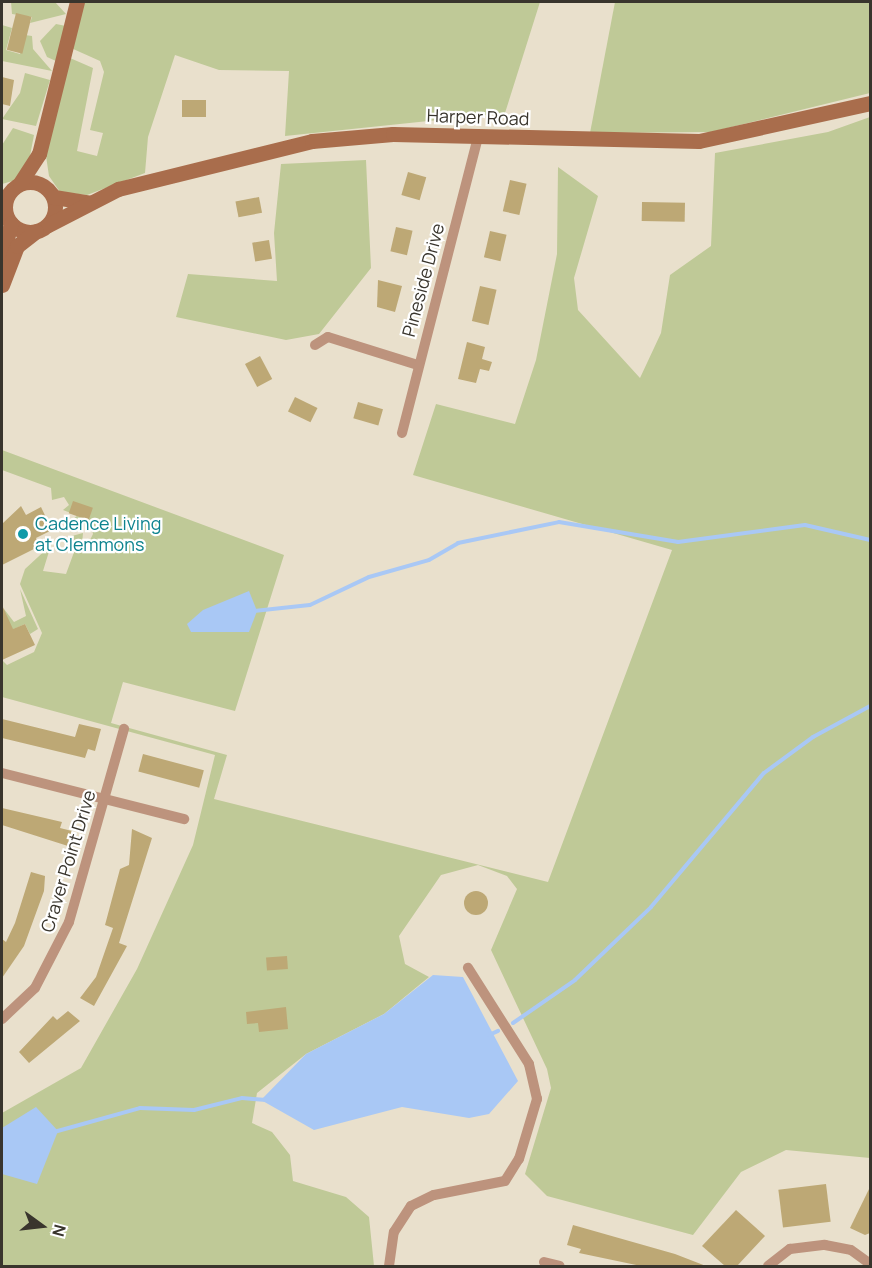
<!DOCTYPE html>
<style>
body{margin:0}
#map{position:relative;width:872px;height:1268px;overflow:hidden;background:#e9e0cc;font-family:Manrope,sans-serif}
div>[style]{position:absolute}
[style*='--x']{left:calc(var(--x)*1px);top:calc(var(--y)*1px);width:calc(var(--w)*1px);rotate:calc(var(--a)*1deg)}
.green>*{inset:0;background:#bfc997}
.water>*{inset:0;background:#a9c8f5}
.stream>*{height:4px;margin:-2px;padding:0 2px;transform-origin:2px;border-radius:2px;background:#a9c8f5}
.building>*{inset:0;background:#bda875;transform-origin:0 0}
.round{border-radius:50%}
.street>*{height:10px;margin:-5px;padding:0 5px;transform-origin:5px;border-radius:5px;background:#bd937d}
.secondary>*{height:15px;margin:-7.5px;padding:0 7.5px;transform-origin:7.5px;border-radius:7.5px;background:#a96d4c}
.secondary>.ring{margin:-7.5px;padding:0;box-sizing:content-box;background:none;border:15px solid #a96d4c;border-radius:50%}
.dots>*{width:16px;height:16px;translate:-50% -50%;box-sizing:border-box;border:3px solid #fff;border-radius:50%}
span{translate:-50% -50%;white-space:nowrap;text-align:center;line-height:1.15;-webkit-text-stroke:4.5px #fff;paint-order:stroke}
.street-label{font-size:18px;color:#39352d}
.culture-label{font-size:18px;color:#0d838f}
.left{translate:0 -50%;text-align:left}
.frame{position:absolute;inset:0;border:3px solid #39352d;pointer-events:none}
.north{position:absolute;left:12px;top:1196px;width:60px;height:60px;-webkit-text-stroke:4px #fff;paint-order:stroke;rotate:105deg;font-size:16px;font-weight:700;line-height:24px;text-align:center;color:#39352d}
.north::after{content:'';display:block;margin:auto;width:21px;height:27px;background:#39352d;clip-path:polygon(50% 0,100% 100%,50% 72%,0 100%)}
</style>
<div id="map">
<div class="green">
<div style="clip-path:polygon(11px 2px,55px 2px,66px 14px,30px 23px,32px 17px,12px 14px)"></div>
<div style="clip-path:polygon(83px 2px,540px 2px,505px 113px,285px 136px,289px 71px,219px 70px,175px 55px,148px 137px,145px 173px,87px 195px,60px 192px,49px 176px,46px 156px,70px 58px,93px 68px,77px 151px,97px 156px,103px 133px,90px 130px,104px 72px,100px 61px,71px 48px)"></div>
<div style="clip-path:polygon(615px 2px,870px 2px,870px 93px,711px 132px,590px 133px)"></div>
<div style="clip-path:polygon(56px 24px,66px 26px,56px 61px,47px 57px,40px 41px)"></div>
<div style="clip-path:polygon(2px 25px,12px 28px,6px 50px,20px 54px,25px 35px,32px 36px,33px 49px,52px 71px,2px 61px)"></div>
<div style="clip-path:polygon(25px 73px,50px 80px,36px 126px,2px 119px,20px 93px)"></div>
<div style="clip-path:polygon(870px 117px,870px 1158px,786px 1150px,741px 1172px,693px 1235px,547px 1196px,525px 1174px,551px 1088px,547px 1069px,491px 950px,517px 889px,507px 876px,478px 865px,441px 875px,399px 936px,405px 964px,429px 977px,384px 1014px,306px 1054px,257px 1093px,252px 1123px,272px 1132px,290px 1155px,293px 1181px,346px 1197px,369px 1217px,374px 1266px,2px 1266px,2px 1113px,81px 1068px,137px 969px,193px 845px,215px 755px,2px 697px,2px 660px,7px 665px,34px 652px,42px 633px,20px 584px,25px 569px,51px 545px,43px 571px,66px 574px,77px 544px,68px 537px,83px 533px,82px 545px,87px 546px,93px 534px,91px 524px,66px 524px,77px 516px,89px 520px,63px 510px,69px 505px,64px 497px,52px 500px,51px 488px,2px 470px,2px 450px,284px 555px,235px 711px,123px 682px,111px 723px,227px 755px,214px 799px,548px 882px,672px 550px,413px 475px,436px 404px,515px 424px,536px 360px,557px 254px,558px 167px,598px 196px,574px 278px,578px 310px,640px 378px,661px 333px,670px 275px,711px 246px,715px 153px,828px 132px)"></div>
<div style="clip-path:polygon(13px 128px,34px 135px,29px 161px,16px 180px,2px 184px,2px 145px)"></div>
<div style="clip-path:polygon(366px 160px,371px 268px,319px 334px,286px 340px,176px 317px,188px 274px,277px 281px,274px 233px,281px 164px)"></div>
<div style="clip-path:polygon(20px 589px,38px 629px,30px 634px,25px 624px,5px 633px,4px 609px,14px 622px,26px 616px)"></div>
</div>
<div class="water">
<div style="clip-path:polygon(249px 591px,257px 611px,249px 632px,191px 632px,187px 624px,203px 610px)"></div>
<div style="clip-path:polygon(433px 975px,463px 977px,518px 1081px,489px 1114px,469px 1118px,402px 1107px,314px 1130px,261px 1100px,306px 1054px,384px 1014px)"></div>
<div style="clip-path:polygon(36px 1107px,58px 1131px,37px 1184px,2px 1174px,2px 1128px)"></div>
</div>
<div class="stream">
<div style="--x:253;--y:611;--w:57;--a:-6"></div>
<div style="--x:310;--y:605;--w:65;--a:-25.4"></div>
<div style="--x:369;--y:577;--w:62;--a:-15.8"></div>
<div style="--x:429;--y:560;--w:34;--a:-30"></div>
<div style="--x:458;--y:543;--w:103;--a:-11.7"></div>
<div style="--x:559;--y:522;--w:121;--a:9.5"></div>
<div style="--x:678;--y:542;--w:128;--a:-7.6"></div>
<div style="--x:805;--y:525;--w:67;--a:13"></div>
<div style="--x:513;--y:1023;--w:75;--a:-34.7"></div>
<div style="--x:575;--y:980;--w:105;--a:-43.8"></div>
<div style="--x:651;--y:907;--w:175;--a:-49.9"></div>
<div style="--x:764;--y:773;--w:61;--a:-36.3"></div>
<div style="--x:813;--y:737;--w:65;--a:-28.5"></div>
<div style="--x:489;--y:1035;--w:10;--a:-24"></div>
<div style="--x:54;--y:1132;--w:89;--a:-15.6"></div>
<div style="--x:140;--y:1108;--w:54;--a:2.1"></div>
<div style="--x:194;--y:1110;--w:49;--a:-14"></div>
<div style="--x:242;--y:1098;--w:24;--a:5"></div>
</div>
<div class="building">
<div style="left:16px;top:13px;width:16px;height:38px;rotate:14deg"></div>
<div style="clip-path:polygon(2px 77px,14px 80px,10px 106px,2px 104px)"></div>
<div style="left:182px;top:100px;width:24px;height:17px"></div>
<div style="left:408px;top:172px;width:19px;height:24px;rotate:16deg"></div>
<div style="left:510px;top:180px;width:17px;height:32px;rotate:13deg"></div>
<div style="left:259px;top:197px;width:16px;height:24px;rotate:79deg"></div>
<div style="left:642px;top:202px;width:43px;height:19px;rotate:1deg"></div>
<div style="left:396px;top:227px;width:17px;height:25px;rotate:13deg"></div>
<div style="left:490px;top:231px;width:17px;height:27px;rotate:13deg"></div>
<div style="left:269px;top:240px;width:19px;height:17px;rotate:81deg"></div>
<div style="clip-path:polygon(378px 280px,402px 286px,395px 312px,377px 307px)"></div>
<div style="left:480px;top:286px;width:17px;height:36px;rotate:13deg"></div>
<div style="clip-path:polygon(467px 342px,485px 347px,482px 359px,492px 362px,489px 371px,480px 369px,476px 383px,458px 379px)"></div>
<div style="left:260px;top:356px;width:26px;height:17px;rotate:62deg"></div>
<div style="left:295px;top:397px;width:25px;height:16px;rotate:26deg"></div>
<div style="left:358px;top:402px;width:26px;height:17px;rotate:16deg"></div>
<div style="left:73px;top:501px;width:21px;height:13px;rotate:19deg"></div>
<div style="clip-path:polygon(21px 506px,26px 515px,41px 507px,52px 530px,36px 538px,40px 546px,2px 565px,2px 524px)"></div>
<div style="clip-path:polygon(2px 605px,13px 629px,25px 624px,35px 645px,2px 660px)"></div>
<div style="clip-path:polygon(2px 719px,75px 737px,79px 724px,101px 729px,95px 751px,88px 749px,85px 758px,2px 738px)"></div>
<div style="left:143px;top:754px;width:63px;height:18px;rotate:15deg"></div>
<div style="clip-path:polygon(2px 808px,62px 822px,60px 828px,72px 831px,68px 846px,2px 825px)"></div>
<div style="clip-path:polygon(132px 829px,152px 838px,119px 943px,127px 946px,94px 1006px,80px 998px,96px 977px,113px 928px,105px 925px,120px 869px,129px 865px)"></div>
<div style="clip-path:polygon(31px 872px,45px 876px,44px 891px,24px 946px,2px 978px,2px 939px,6px 942px,15px 923px)"></div>
<div class="round" style="left:464px;top:891px;width:24px;height:24px"></div>
<div style="left:287px;top:956px;width:13px;height:21px;rotate:86deg"></div>
<div style="clip-path:polygon(286px 1007px,288px 1029px,259px 1032px,258px 1023px,247px 1024px,246px 1012px)"></div>
<div style="clip-path:polygon(68px 1011px,80px 1021px,29px 1063px,19px 1052px,53px 1016px,57px 1020px)"></div>
<div style="left:826px;top:1184px;width:38px;height:48px;rotate:83deg"></div>
<div style="clip-path:polygon(870px 1187px,870px 1233px,865px 1235px,850px 1228px)"></div>
<div style="clip-path:polygon(736px 1210px,765px 1236px,737px 1266px,725px 1266px,702px 1246px)"></div>
<div style="clip-path:polygon(573px 1225px,675px 1254px,706px 1266px,641px 1266px,579px 1253px,581px 1249px,567px 1245px)"></div>
</div>
<div class="street">
<div style="--x:315;--y:345;--w:15;--a:-32"></div>
<div style="--x:328;--y:337;--w:94;--a:17.3"></div>
<div style="--x:402;--y:433;--w:307;--a:-75.6"></div>
<div style="--x:2;--y:773;--w:188;--a:14.2"></div>
<div style="--x:2;--y:1019;--w:45;--a:-43.2"></div>
<div style="--x:35;--y:988;--w:74;--a:-62.7"></div>
<div style="--x:69;--y:922;--w:201;--a:-74.1"></div>
<div style="--x:544;--y:1262;--w:16;--a:14"></div>
<div style="--x:389;--y:1266;--w:34;--a:-82"></div>
<div style="--x:394;--y:1232;--w:31;--a:-57"></div>
<div style="--x:411;--y:1206;--w:25;--a:-26"></div>
<div style="--x:434;--y:1195;--w:72;--a:-11.2"></div>
<div style="--x:505;--y:1181;--w:26;--a:-58"></div>
<div style="--x:519;--y:1159;--w:63;--a:-73.3"></div>
<div style="--x:537;--y:1099;--w:36;--a:-103"></div>
<div style="--x:529;--y:1064;--w:114;--a:-122.4"></div>
<div style="--x:768;--y:1266;--w:28;--a:-38"></div>
<div style="--x:790;--y:1249;--w:35;--a:-7"></div>
<div style="--x:825;--y:1245;--w:26;--a:11"></div>
<div style="--x:851;--y:1250;--w:24;--a:36"></div>
</div>
<div class="secondary">
<div class="ring" style="left:5px;top:182px;width:35px;height:35px"></div>
<div style="--x:20;--y:183;--w:35;--a:-57"></div>
<div style="--x:39;--y:154;--w:157;--a:-76"></div>
<div style="--x:54;--y:197;--w:36;--a:9"></div>
<div style="--x:48;--y:225;--w:79;--a:-27.2"></div>
<div style="--x:118;--y:189;--w:200;--a:-13.9"></div>
<div style="--x:312;--y:141;--w:81;--a:-4.9"></div>
<div style="--x:393;--y:134;--w:306;--a:1.3"></div>
<div style="--x:699;--y:141;--w:175;--a:-12.5"></div>
<div style="--x:2;--y:257;--w:35;--a:-75"></div>
<div style="--x:2;--y:285;--w:42;--a:-69"></div>
<div style="--x:17;--y:246;--w:24;--a:-38"></div>
</div>
<div class="dots">
<div style="left:23px;top:534px;background:#0f9aa8"></div>
</div>
<div class="street-label">
<span style="left:478px;top:117px;rotate:2deg">Harper Road</span>
<span style="left:423px;top:280px;rotate:-75deg">Pineside Drive</span>
<span style="left:68px;top:861px;rotate:-73deg">Craver Point Drive</span>
</div>
<div class="culture-label">
<span class="left" style="left:35px;top:534px">Cadence Living<br>at Clemmons</span>
</div>
<div class="frame"></div>
<div class="north">N</div>
</div>
